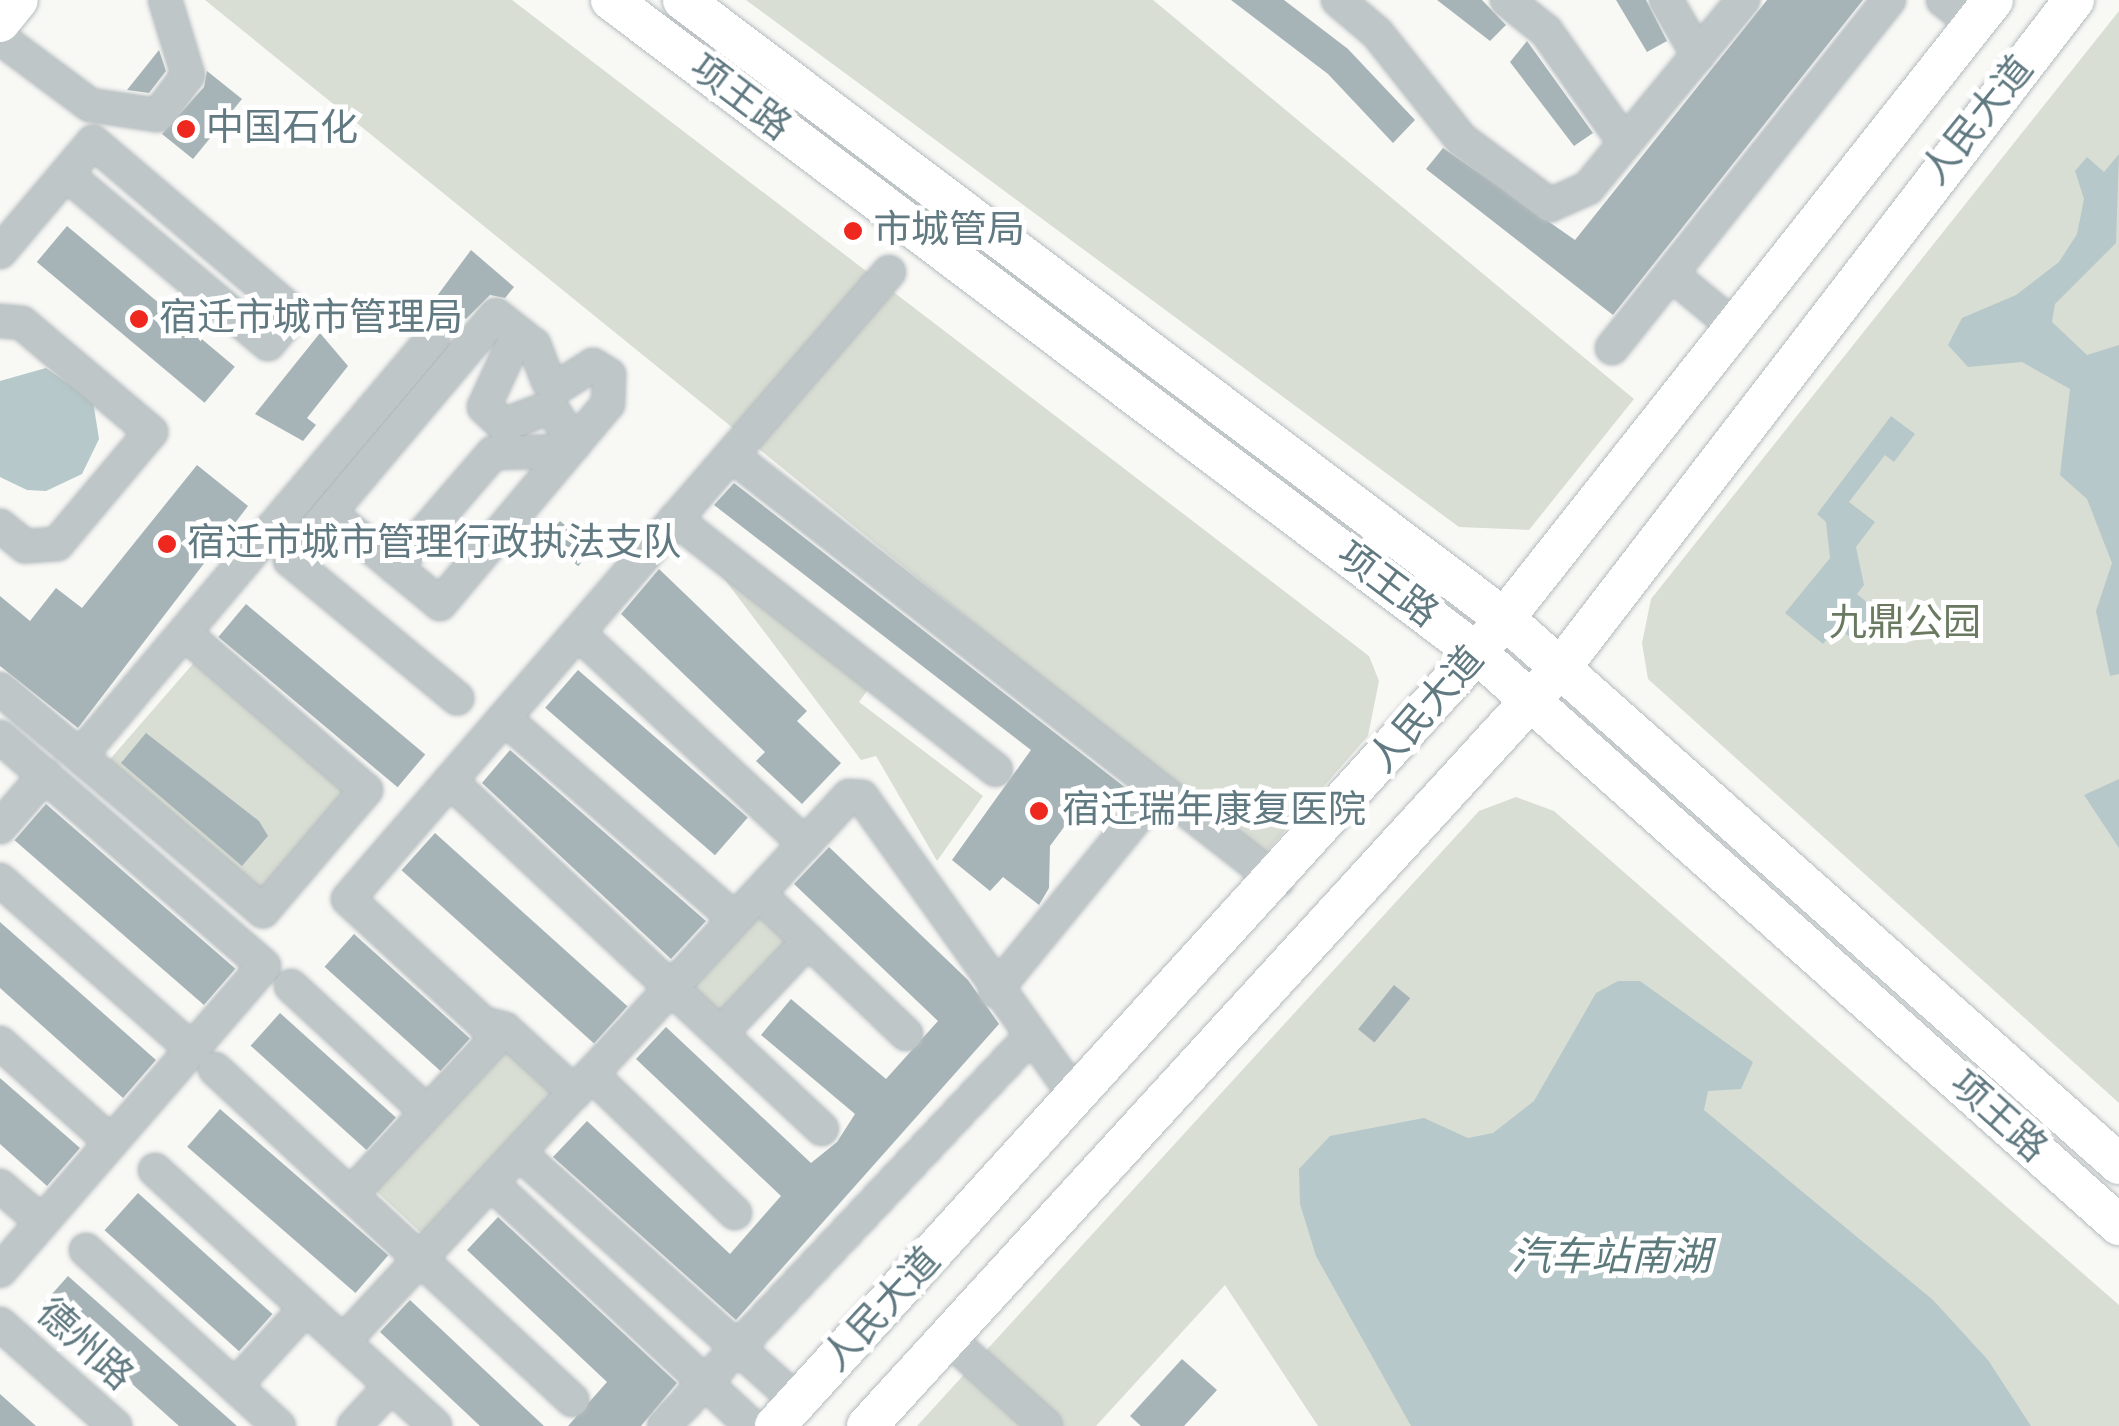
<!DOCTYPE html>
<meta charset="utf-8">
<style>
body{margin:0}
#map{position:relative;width:2119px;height:1426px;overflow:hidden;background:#f8f8f5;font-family:"Sofia Sans Condensed","Noto Sans SC",sans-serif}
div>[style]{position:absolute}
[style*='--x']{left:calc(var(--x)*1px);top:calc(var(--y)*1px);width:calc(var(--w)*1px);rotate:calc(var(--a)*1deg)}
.green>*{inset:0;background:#d9ded4;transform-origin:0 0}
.water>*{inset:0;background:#b6c8c9}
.building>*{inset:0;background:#a7b4b7;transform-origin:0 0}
.roads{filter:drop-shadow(0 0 2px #b4bbbe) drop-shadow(0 0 2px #b4bbbe)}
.minor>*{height:32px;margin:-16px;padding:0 16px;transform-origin:16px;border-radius:16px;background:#bec6c8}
.major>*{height:40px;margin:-20px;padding:0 20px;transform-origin:20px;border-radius:20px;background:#fff}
.dots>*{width:28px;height:28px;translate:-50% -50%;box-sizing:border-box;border:5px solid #fff;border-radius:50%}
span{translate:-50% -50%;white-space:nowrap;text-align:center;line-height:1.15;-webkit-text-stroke:10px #fff;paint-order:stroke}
.street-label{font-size:38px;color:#617a82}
.poi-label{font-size:38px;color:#617a82}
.left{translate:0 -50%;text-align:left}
.park-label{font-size:38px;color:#6a7a61}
.water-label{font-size:40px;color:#5c7a7c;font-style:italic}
</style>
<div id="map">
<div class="green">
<div style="clip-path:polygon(205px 0,512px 0,1369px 656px,1379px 681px,1368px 736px,1262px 857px)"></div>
<div style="clip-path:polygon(746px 0,1153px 0,1634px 399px,1529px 530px,1459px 527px)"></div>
<div style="clip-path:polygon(2119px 11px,2119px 1103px,1648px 679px,1642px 643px,1651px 599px)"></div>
<div style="clip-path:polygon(707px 556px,872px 684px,859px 702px,983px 796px,937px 861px,876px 756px,861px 760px)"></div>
<div style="left:198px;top:658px;width:201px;height:143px;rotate:41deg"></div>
<div style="clip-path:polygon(1516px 797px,1554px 811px,2119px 1305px,2119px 1426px,1318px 1426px,1225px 1285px,1096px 1426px,917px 1426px,1479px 811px)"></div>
<div style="left:763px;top:903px;width:51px;height:114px;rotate:45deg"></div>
<div style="left:507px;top:1037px;width:77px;height:202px;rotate:43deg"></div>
</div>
<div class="water">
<div style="clip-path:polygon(2119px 154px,2116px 243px,2055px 304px,2052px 322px,2087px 355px,2119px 345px,2119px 674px,2110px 676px,2096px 611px,2112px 563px,2087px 499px,2060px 475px,2070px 389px,2022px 362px,1968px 367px,1948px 345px,1962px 318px,2016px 295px,2059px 262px,2077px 234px,2084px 199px,2075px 171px,2087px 157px,2104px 172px)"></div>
<div style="clip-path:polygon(46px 368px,93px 401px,99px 439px,82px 474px,46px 491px,27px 490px,0 477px,0 381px)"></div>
<div style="clip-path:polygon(1891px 416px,1915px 434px,1894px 462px,1885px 455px,1849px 502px,1875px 522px,1856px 547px,1864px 585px,1857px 594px,1880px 613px,1856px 642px,1837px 627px,1823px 644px,1785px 613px,1830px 558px,1826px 522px,1817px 514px)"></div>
<div style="clip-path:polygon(2119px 779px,2119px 848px,2084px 795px)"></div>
<div style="clip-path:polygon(1618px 981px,1640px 981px,1753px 1062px,1741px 1089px,1708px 1091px,1704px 1110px,1933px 1300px,1988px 1360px,2031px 1426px,1411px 1426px,1316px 1256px,1300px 1204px,1299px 1169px,1330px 1136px,1424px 1118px,1468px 1138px,1493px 1133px,1534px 1101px,1596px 993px)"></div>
</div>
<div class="building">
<div style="clip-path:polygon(1231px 0,1284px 0,1348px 49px,1415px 120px,1393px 143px,1328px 74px)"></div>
<div style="clip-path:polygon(1437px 0,1482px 0,1506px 25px,1490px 41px)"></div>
<div style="clip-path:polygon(1616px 0,1646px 0,1667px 41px,1647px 52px)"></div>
<div style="clip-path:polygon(1767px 0,1863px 0,1613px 315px,1426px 169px,1443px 148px,1575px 240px)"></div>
<div style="clip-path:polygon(1527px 41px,1593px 133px,1574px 146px,1510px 62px)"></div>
<div style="clip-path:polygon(159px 50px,166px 71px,149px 93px,127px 90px)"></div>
<div style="clip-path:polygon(207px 71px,242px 99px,193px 159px,162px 134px,204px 87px)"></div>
<div style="left:67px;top:226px;width:219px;height:47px;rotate:40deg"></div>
<div style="clip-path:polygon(471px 250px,514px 287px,505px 298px,490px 295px,466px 319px,437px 296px)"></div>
<div style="clip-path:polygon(320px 333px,348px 366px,307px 418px,316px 425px,303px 441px,255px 414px)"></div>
<div style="clip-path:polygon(197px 465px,248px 506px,78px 728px,0 666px,0 596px,30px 621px,56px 588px,82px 608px)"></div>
<div style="clip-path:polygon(734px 483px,1131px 792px,1117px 809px,1090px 792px,1050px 846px,1049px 888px,1039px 905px,1003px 877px,990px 891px,952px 860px,1031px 750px,714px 505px)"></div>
<div style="left:560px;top:521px;width:43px;height:23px;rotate:40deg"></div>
<div style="clip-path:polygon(659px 569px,807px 711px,797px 721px,841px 763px,802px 804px,756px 761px,765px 752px,621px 614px)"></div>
<div style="left:246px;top:604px;width:234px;height:43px;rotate:40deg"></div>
<div style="left:578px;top:670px;width:225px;height:50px;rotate:41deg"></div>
<div style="clip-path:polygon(146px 733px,259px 821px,268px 836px,242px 866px,121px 763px)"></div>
<div style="clip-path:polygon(510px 750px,706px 921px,671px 959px,482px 783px)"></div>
<div style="left:46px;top:804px;width:251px;height:48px;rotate:41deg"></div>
<div style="left:435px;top:833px;width:259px;height:50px;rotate:42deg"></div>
<div style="clip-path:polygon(829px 847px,968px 980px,999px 1024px,736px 1320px,553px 1157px,587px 1121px,730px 1254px,781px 1196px,636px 1059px,666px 1027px,811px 1163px,837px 1142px,855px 1114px,761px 1035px,791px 999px,886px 1079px,938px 1021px,794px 884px)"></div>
<div style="clip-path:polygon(0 922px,156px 1060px,123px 1098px,0 988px)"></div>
<div style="left:354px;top:934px;width:156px;height:44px;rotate:42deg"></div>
<div style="left:1394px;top:985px;width:21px;height:57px;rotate:39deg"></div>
<div style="left:280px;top:1013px;width:156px;height:44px;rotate:42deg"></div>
<div style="clip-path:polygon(0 1078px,80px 1148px,47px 1186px,0 1144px)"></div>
<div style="left:220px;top:1109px;width:223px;height:50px;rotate:41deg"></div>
<div style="left:138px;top:1193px;width:181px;height:50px;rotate:42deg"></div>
<div style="clip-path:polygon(498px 1217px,677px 1383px,641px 1426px,568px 1426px,607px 1382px,467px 1250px)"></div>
<div style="clip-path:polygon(68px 1276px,237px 1426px,179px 1426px,43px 1304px)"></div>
<div style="clip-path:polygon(410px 1300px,544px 1426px,480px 1426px,380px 1332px)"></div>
<div style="clip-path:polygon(1182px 1359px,1217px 1390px,1184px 1426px,1141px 1426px,1130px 1416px)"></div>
<div style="clip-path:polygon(0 1394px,36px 1426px,0 1426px)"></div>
</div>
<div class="roads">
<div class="minor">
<div style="--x:1338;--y:0;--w:51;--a:40.2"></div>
<div style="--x:1377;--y:33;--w:135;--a:51.6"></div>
<div style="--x:1461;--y:139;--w:111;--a:36.6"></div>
<div style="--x:1550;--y:205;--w:42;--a:-24.1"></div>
<div style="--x:1588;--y:188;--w:244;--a:-50.5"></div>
<div style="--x:1507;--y:0;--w:50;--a:38.5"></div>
<div style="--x:1546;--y:31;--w:137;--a:54.8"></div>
<div style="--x:1666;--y:0;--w:64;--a:59.8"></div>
<div style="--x:1943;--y:0;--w:39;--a:38"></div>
<div style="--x:0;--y:38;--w:112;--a:36.7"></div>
<div style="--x:90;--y:105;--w:69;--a:8.4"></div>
<div style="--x:158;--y:115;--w:50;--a:-53.1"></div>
<div style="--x:188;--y:75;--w:78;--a:-107"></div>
<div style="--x:0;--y:252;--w:144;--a:-49.8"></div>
<div style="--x:93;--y:142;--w:264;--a:40.4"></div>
<div style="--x:294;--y:313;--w:40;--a:130"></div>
<div style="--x:268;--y:344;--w:264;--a:-139.9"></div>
<div style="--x:1671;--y:274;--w:83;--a:39.6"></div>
<div style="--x:0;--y:321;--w:22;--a:5"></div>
<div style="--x:22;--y:323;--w:169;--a:40.2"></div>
<div style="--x:151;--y:432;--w:146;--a:130"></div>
<div style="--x:57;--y:544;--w:32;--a:176"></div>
<div style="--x:25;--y:546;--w:32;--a:-141"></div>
<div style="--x:518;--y:333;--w:81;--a:114.7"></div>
<div style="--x:484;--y:407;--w:26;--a:43"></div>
<div style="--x:503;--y:425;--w:51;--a:-20.6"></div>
<div style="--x:551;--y:407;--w:44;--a:58.1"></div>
<div style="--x:1612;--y:348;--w:445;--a:-51.5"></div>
<div style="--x:731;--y:455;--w:693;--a:37.96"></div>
<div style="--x:331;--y:514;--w:141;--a:39.5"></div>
<div style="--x:440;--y:604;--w:261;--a:-50"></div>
<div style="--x:608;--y:404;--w:29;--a:-88"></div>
<div style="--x:609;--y:375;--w:19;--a:-148"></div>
<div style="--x:593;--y:365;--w:36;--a:148"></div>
<div style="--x:562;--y:384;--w:14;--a:-168"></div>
<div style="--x:548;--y:381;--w:39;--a:-111"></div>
<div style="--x:534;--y:345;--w:48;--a:-141.7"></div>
<div style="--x:496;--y:315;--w:320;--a:130.1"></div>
<div style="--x:290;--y:560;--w:217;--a:39.6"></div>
<div style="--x:675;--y:519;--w:407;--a:38"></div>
<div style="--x:395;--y:567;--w:150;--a:-49.3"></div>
<div style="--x:493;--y:453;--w:75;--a:-1.5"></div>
<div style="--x:578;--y:633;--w:310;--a:42.9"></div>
<div style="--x:0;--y:689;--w:104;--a:39.9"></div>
<div style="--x:80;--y:756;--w:547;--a:-49.82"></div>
<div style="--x:504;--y:718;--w:306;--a:41"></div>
<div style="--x:0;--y:737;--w:349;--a:40.9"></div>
<div style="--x:264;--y:966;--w:403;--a:130.9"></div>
<div style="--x:80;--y:756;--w:240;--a:40.3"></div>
<div style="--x:263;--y:911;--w:159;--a:-49.6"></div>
<div style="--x:366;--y:790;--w:239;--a:-139.2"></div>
<div style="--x:450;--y:781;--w:509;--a:43.09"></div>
<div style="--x:0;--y:827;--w:69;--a:-49.1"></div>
<div style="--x:0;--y:880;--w:256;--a:41.4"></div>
<div style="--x:759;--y:894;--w:203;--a:43.6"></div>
<div style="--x:291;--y:986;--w:185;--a:42.8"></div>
<div style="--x:995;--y:991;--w:259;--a:-50.8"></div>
<div style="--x:721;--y:1033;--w:127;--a:-46.6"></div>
<div style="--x:0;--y:1043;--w:149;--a:41.7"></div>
<div style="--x:215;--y:1069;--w:487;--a:42.8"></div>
<div style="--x:591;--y:1074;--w:200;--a:44"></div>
<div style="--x:575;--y:1093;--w:95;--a:-137.6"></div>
<div style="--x:505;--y:1029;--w:23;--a:-165"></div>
<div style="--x:483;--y:1023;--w:183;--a:-137.4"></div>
<div style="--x:348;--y:899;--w:828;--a:-49.21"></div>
<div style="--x:519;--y:1153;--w:374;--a:41.7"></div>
<div style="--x:155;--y:1170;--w:379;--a:42.4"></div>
<div style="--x:491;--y:1183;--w:357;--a:43"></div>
<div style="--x:0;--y:1186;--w:55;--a:40.6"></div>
<div style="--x:352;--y:1193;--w:224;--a:-47"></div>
<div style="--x:86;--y:1250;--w:261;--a:42.4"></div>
<div style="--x:0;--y:1324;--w:154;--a:41.6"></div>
<div style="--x:949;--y:1339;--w:130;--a:41.9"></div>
<div style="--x:343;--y:1342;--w:744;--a:-47.18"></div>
<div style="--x:849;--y:796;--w:13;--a:4"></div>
<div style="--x:862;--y:797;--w:370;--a:54.5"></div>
<div style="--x:235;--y:1386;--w:105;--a:-47.7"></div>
<div style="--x:354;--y:1426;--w:54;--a:-47.2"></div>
<div style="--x:664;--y:1426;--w:534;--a:-46.74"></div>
</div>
<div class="major">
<div style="--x:611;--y:0;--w:1085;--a:37.02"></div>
<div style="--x:1477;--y:653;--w:860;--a:41.7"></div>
<div style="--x:683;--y:0;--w:1029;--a:36.98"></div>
<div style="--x:1505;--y:619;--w:821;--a:41.59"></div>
<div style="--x:0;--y:22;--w:28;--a:-51"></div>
<div style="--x:775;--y:1426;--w:1044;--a:-47.76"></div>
<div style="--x:1477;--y:653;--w:832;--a:-51.68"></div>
<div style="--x:867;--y:1426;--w:1030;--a:-47.56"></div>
<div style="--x:1562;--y:666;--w:840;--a:-52.45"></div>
</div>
</div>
<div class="dots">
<div style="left:186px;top:129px;background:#ee281f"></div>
<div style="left:853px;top:231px;background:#ee281f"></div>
<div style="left:139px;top:319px;background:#ee281f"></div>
<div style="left:167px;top:544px;background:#ee281f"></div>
<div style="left:1039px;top:811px;background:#ee281f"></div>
</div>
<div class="street-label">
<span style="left:740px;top:98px;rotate:37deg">项王路</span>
<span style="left:1978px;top:121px;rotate:-51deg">人民大道</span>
<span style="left:1387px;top:585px;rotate:37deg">项王路</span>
<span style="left:1427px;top:710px;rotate:-49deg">人民大道</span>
<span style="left:1998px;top:1117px;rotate:42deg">项王路</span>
<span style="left:882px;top:1310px;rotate:-47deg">人民大道</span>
<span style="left:84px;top:1345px;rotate:42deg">德州路</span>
</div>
<div class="poi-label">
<span class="left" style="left:206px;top:129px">中国石化</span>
<span class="left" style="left:873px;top:231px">市城管局</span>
<span class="left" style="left:159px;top:319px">宿迁市城市管理局</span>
<span class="left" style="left:187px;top:544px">宿迁市城市管理行政执法支队</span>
<span class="left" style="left:1062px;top:811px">宿迁瑞年康复医院</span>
</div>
<div class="park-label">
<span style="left:1905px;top:624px">九鼎公园</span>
</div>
<div class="water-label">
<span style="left:1611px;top:1258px">汽车站南湖</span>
</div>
</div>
